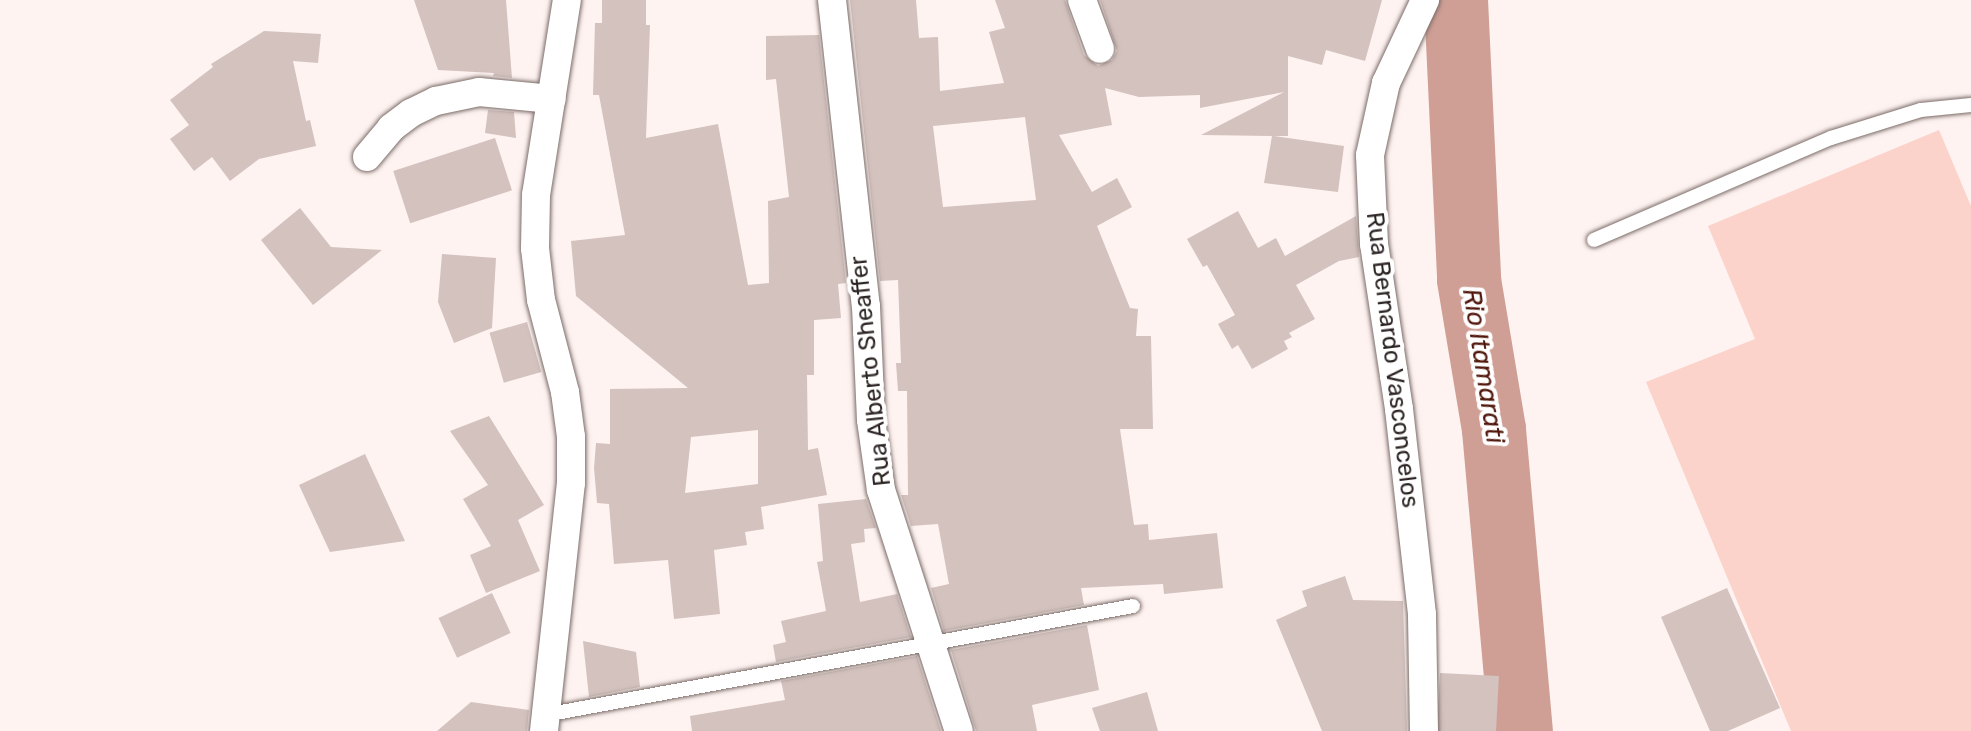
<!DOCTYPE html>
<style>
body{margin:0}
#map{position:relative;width:1971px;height:731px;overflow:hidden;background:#fef3f1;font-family:Rubik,sans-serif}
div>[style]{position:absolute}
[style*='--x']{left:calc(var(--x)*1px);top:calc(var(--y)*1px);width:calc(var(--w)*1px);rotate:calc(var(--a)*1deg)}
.green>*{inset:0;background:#fcd3ca}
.river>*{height:64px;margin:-32px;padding:0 32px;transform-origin:32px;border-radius:32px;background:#cf9f95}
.building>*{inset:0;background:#d3c2be;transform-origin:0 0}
.roads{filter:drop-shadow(0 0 2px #7b6c68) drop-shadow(0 0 2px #7b6c68)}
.service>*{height:14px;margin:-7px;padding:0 7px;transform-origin:7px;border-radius:7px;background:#fff}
.minor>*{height:28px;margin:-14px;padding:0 14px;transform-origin:14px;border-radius:14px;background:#fff}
span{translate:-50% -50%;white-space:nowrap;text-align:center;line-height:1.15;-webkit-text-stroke:8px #fff;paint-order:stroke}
.street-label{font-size:24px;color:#2b2423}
.water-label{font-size:26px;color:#51170c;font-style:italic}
</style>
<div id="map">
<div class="green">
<div style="clip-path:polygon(1939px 130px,1971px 206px,1971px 731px,1791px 731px,1646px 382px,1755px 339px,1708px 226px)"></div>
</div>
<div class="river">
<div style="--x:1456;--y:0;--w:280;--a:87.3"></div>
<div style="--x:1469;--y:280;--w:152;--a:80.5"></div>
<div style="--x:1494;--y:430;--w:302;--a:84.9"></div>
</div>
<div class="building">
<div style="clip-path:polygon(414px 0,506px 0,512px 78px,493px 76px,494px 73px,438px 70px)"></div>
<div style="clip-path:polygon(evenodd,602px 0,646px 0,646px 25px,650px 25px,646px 138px,718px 124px,748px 285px,769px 283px,768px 201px,789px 197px,776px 79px,766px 80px,766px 36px,819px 35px,846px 283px,838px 284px,841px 318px,814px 320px,814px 375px,807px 375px,808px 450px,818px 448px,827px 495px,761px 507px,764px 529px,745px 532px,747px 545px,714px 550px,720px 614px,674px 619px,668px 560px,614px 564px,609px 504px,597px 503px,594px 468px,596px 443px,610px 444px,610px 389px,688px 388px,576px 296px,571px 241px,625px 235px,599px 95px,593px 95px,595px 23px,602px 23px,602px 0,758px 430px,758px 488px,758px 484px,685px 493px,691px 437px,758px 430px)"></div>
<div style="clip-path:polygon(evenodd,850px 0,916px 0,919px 38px,938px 37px,940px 91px,1004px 83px,989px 32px,1005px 28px,995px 0,1065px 0,1084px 55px,1098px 66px,1112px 60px,1117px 51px,1100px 0,1382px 0,1365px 61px,1326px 50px,1322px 65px,1288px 56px,1288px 136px,1274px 136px,1344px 146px,1338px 192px,1264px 183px,1272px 136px,1201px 135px,1284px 92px,1200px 108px,1200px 95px,1139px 97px,1105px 88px,1112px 125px,1059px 135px,1092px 192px,1117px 178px,1132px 207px,1097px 226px,1130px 308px,1138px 309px,1136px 336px,1151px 336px,1153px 429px,1120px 429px,1134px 525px,1148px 524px,1149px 540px,1217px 533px,1223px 588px,1164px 594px,1163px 584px,1081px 588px,1084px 605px,944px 631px,931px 588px,949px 584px,938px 524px,911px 526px,901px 495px,908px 495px,907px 391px,898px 391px,896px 363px,901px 363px,898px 280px,880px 281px,850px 0,1025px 117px,1036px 200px,943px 207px,933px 126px,1025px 117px)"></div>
<div style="clip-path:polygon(264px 31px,321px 34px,318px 63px,293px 61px,306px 121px,310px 120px,316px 146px,259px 159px,230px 181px,212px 157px,194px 171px,170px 139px,189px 125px,170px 100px,213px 67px,211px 64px)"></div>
<div style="clip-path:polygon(488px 110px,514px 112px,516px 138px,485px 133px)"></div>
<div style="left:495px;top:138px;width:55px;height:107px;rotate:72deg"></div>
<div style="clip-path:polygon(300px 208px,331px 247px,382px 250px,313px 305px,261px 240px)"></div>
<div style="clip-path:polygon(1238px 211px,1258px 248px,1276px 238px,1285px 256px,1356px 216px,1359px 257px,1339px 261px,1296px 285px,1315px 319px,1289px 333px,1292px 337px,1284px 341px,1288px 349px,1252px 369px,1238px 345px,1232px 349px,1218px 324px,1235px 315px,1207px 265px,1203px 267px,1187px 239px)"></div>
<div style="clip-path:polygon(442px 254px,496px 258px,492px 328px,454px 343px,438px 302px)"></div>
<div style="left:527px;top:322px;width:52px;height:39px;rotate:74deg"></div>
<div style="clip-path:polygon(489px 416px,544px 505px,518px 520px,540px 571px,486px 593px,470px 555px,491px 546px,463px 499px,488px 485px,450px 431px)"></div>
<div style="clip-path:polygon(365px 454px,405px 541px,330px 552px,299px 485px)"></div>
<div style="clip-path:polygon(866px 499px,876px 528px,864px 529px,865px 542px,851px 544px,860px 602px,897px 594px,911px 637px,776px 662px,773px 645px,786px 642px,781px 621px,826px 611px,817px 562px,823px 561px,818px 504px)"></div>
<div style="clip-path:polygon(1345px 576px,1353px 600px,1403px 601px,1407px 731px,1322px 731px,1276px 620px,1307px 606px,1302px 591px)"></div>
<div style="clip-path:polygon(1727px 588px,1780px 708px,1728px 731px,1710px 731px,1661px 617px)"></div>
<div style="left:492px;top:593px;width:44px;height:59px;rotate:65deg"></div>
<div style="clip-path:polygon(1087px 625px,1099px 690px,1032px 705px,1037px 731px,976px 731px,951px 650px)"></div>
<div style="clip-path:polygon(583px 641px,636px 652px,640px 687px,589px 697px)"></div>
<div style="clip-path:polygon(917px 656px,941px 731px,692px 731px,690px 716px,785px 700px,781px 681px)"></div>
<div style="left:1440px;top:673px;width:59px;height:58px;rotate:3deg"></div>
<div style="clip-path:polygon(1147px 692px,1158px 731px,1100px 731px,1092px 708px)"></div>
<div style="clip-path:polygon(471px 702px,529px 710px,527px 731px,437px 731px)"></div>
</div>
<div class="roads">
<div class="service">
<div style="--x:1594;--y:240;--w:258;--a:-23.3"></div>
<div style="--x:1831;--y:138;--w:94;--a:-17.3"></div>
<div style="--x:1921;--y:110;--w:50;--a:-5.7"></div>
<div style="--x:545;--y:715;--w:598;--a:-10.5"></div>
</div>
<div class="minor">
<div style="--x:832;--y:0;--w:308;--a:83.7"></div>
<div style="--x:866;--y:306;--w:114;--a:87.5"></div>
<div style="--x:871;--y:420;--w:71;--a:81.9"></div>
<div style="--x:881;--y:490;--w:253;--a:72.1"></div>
<div style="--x:1082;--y:0;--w:52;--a:69.8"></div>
<div style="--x:367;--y:157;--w:38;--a:-50"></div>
<div style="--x:391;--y:128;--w:25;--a:-37"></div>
<div style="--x:411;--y:113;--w:28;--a:-26"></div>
<div style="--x:436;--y:101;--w:44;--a:-11.8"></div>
<div style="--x:479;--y:92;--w:73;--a:5.5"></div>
<div style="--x:544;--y:731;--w:249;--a:-83.8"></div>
<div style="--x:571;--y:483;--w:46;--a:-90"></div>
<div style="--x:571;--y:437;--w:45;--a:-97.6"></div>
<div style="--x:565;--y:392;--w:95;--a:-104.6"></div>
<div style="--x:541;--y:300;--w:52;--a:-96.6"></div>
<div style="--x:535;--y:248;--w:53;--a:-88.9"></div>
<div style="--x:536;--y:195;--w:197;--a:-81"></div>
<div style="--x:1424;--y:731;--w:117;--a:-91"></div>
<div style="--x:1422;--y:614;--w:206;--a:-96.4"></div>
<div style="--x:1399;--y:409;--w:167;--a:-98.6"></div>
<div style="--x:1374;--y:244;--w:89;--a:-92.6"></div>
<div style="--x:1370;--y:155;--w:74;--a:-77.5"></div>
<div style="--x:1386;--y:83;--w:92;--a:-64.8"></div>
</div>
</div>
<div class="street-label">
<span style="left:1392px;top:360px;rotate:83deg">Rua Bernardo Vasconcelos</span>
<span style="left:871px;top:371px;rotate:-96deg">Rua Alberto Sheaffer</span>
</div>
<div class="water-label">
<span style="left:1483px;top:366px;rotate:81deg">Rio Itamarati</span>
</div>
</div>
